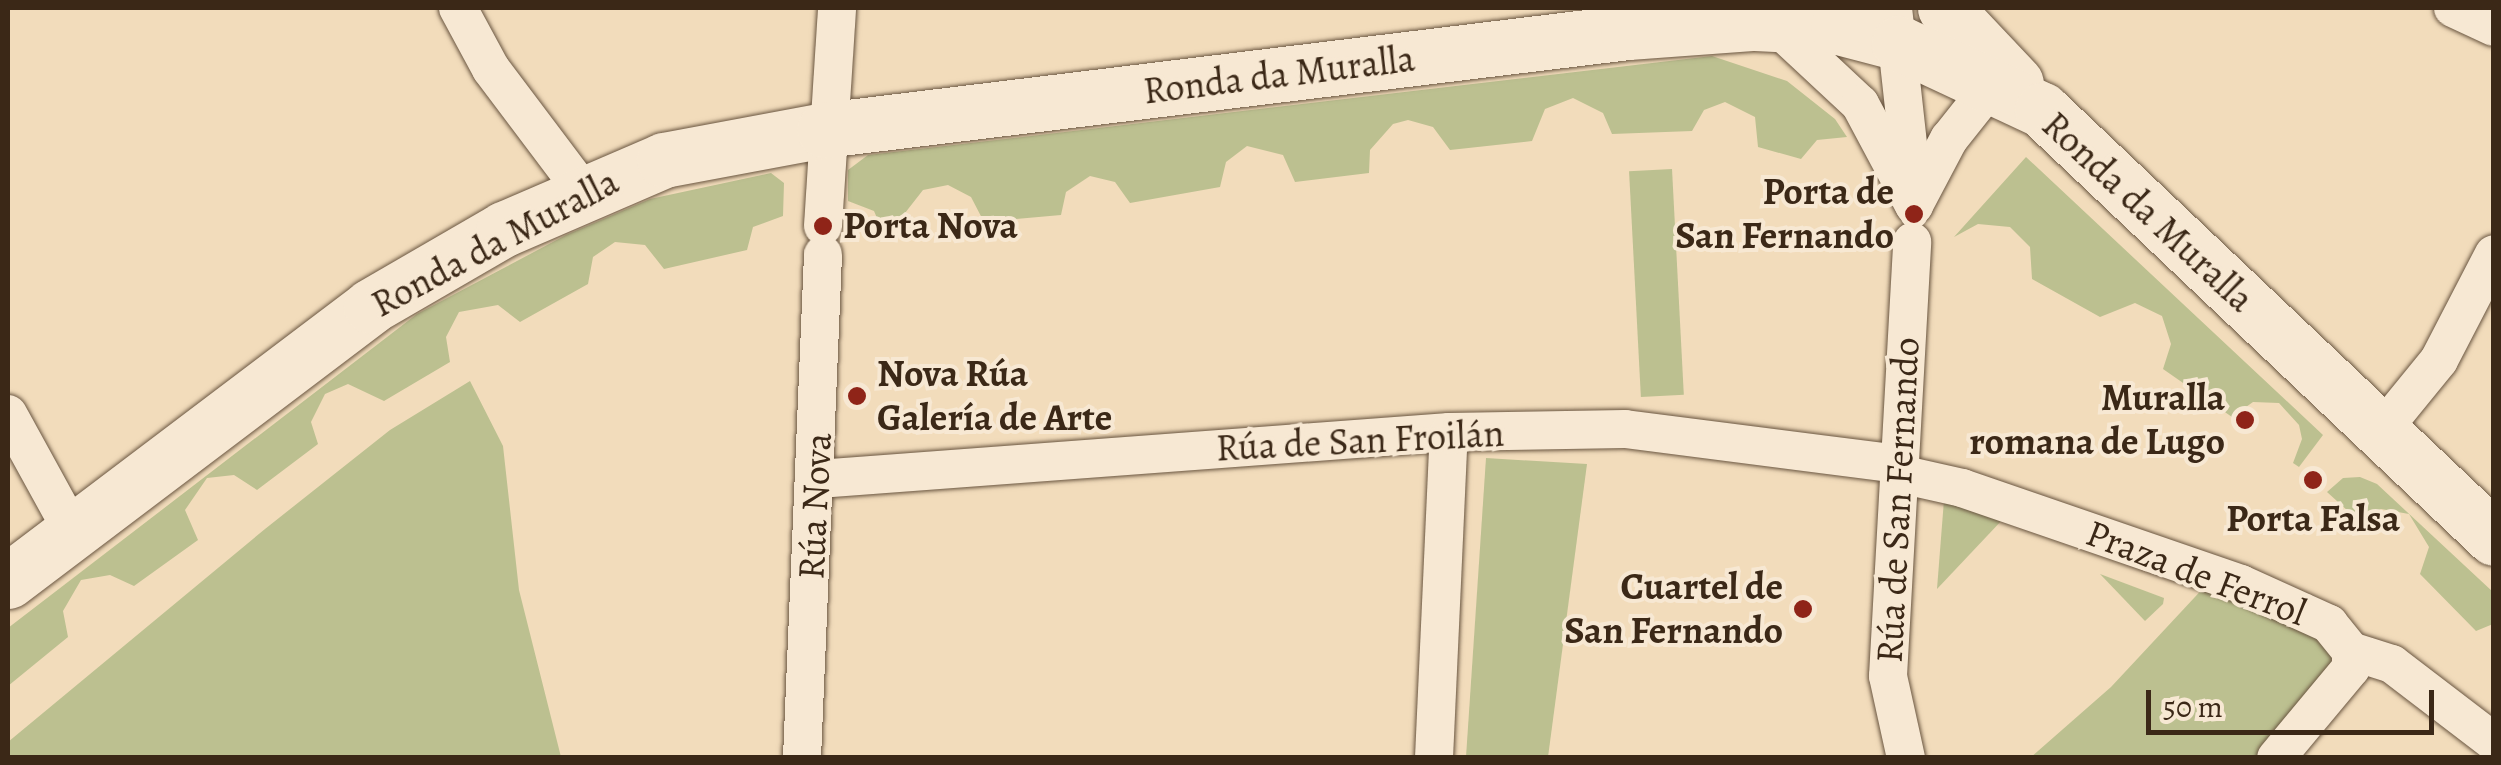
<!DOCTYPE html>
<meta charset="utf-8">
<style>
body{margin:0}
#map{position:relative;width:2501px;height:765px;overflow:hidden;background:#f2dcbb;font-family:Alegreya,serif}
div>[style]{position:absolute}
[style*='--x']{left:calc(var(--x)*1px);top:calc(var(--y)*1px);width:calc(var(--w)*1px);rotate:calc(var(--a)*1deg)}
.green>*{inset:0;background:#bcc090;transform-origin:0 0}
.roads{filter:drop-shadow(0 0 2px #695540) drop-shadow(0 0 2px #695540)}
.street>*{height:38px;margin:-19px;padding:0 19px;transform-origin:19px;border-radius:19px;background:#f7e8d3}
.secondary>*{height:55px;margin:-27.5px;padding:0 27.5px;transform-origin:27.5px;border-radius:27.5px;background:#f7e8d3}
.dots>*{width:28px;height:28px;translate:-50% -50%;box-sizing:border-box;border:5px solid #f7e8d3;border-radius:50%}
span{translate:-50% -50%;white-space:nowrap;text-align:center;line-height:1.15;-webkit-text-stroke:8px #f7e8d3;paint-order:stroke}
.street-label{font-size:38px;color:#3b2817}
.poi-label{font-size:38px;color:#3b2817;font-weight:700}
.right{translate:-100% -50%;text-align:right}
.left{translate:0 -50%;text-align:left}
.frame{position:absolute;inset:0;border:10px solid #3b2817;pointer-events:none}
.scale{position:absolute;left:2146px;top:690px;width:288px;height:45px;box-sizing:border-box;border:5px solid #3b2817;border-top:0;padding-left:12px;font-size:30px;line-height:35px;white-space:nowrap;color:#3b2817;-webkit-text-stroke:8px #f7e8d3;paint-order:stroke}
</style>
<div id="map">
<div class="green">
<div style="clip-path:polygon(1712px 56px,1787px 81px,1835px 119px,1847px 137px,1817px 140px,1801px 159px,1758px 147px,1755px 117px,1725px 102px,1704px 110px,1692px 131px,1612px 134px,1603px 113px,1573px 98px,1545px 109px,1532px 141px,1450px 150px,1433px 127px,1408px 120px,1393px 124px,1370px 150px,1369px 173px,1295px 182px,1283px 155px,1247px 146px,1226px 162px,1220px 187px,1130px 203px,1115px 182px,1090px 176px,1066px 192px,1061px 215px,984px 222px,971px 197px,948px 185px,923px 190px,905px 213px,903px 229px,883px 232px,874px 211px,848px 201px,848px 170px,868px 155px)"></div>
<div style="clip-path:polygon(2026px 157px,2323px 435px,2299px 467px,2293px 463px,2302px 439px,2299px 425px,2279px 403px,2253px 402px,2232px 417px,2163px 369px,2171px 344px,2162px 316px,2135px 303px,2100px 317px,2032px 279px,2030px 247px,2010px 227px,1978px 224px,1954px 237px)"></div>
<div style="left:1672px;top:169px;width:226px;height:43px;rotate:87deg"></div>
<div style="clip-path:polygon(771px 173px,784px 183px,783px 216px,753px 227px,747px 250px,664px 269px,645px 245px,615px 242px,593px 257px,588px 284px,520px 322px,498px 305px,459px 312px,446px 337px,450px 362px,384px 401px,348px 384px,325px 394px,311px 422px,318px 444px,257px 490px,234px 475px,207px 478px,185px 510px,198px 540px,134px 586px,110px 575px,81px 580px,63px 611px,68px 637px,8px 686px,8px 628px,417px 314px,566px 235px,650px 199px)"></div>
<div style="clip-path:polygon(470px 381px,503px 446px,519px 590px,561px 757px,8px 757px,8px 742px,265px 529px,390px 430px)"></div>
<div style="clip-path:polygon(1486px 458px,1587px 464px,1548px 757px,1466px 757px)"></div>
<div style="clip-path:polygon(2360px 477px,2377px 484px,2493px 592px,2493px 624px,2476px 631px,2420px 574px,2429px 547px,2409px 514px,2381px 509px,2359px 521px,2327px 492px,2343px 478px)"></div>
<div style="clip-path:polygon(1944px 500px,2004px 518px,1937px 589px)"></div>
<div style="clip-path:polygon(2100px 574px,2164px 598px,2163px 604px,2145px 621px)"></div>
<div style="clip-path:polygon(2208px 583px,2298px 619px,2332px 654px,2329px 676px,2256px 757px,2030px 758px,2111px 687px)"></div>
</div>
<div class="roads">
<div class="street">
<div style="--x:458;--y:8;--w:69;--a:61.6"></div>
<div style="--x:491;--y:69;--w:153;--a:53"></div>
<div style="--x:1893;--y:8;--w:182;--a:83.7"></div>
<div style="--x:2453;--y:8;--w:45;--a:24.9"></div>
<div style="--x:1773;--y:23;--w:119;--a:43"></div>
<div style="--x:1860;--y:104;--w:115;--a:61.9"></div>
<div style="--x:1914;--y:205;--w:75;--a:-62.1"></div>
<div style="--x:1949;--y:139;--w:69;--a:-51.5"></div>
<div style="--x:823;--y:226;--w:218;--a:-86.3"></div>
<div style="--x:8;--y:414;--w:137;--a:61.2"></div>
<div style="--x:2382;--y:430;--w:90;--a:-50.8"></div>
<div style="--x:2439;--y:360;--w:119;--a:-62.6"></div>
<div style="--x:1900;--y:474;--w:64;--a:12.7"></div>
<div style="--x:1962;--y:488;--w:295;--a:19"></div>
<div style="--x:2241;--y:584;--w:97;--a:24.4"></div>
<div style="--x:2329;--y:624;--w:35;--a:51"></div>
<div style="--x:2351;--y:651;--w:17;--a:90"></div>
<div style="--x:2351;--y:668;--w:117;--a:129.8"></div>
<div style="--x:818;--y:479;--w:633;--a:-4.26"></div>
<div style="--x:1449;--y:432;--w:176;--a:-1"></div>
<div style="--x:1625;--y:429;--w:277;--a:7.3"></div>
<div style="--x:2351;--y:651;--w:43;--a:17.6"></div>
<div style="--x:2392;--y:664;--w:128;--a:37.4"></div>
<div style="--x:802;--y:758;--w:504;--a:-87.61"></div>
<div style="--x:1434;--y:758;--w:326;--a:-87.4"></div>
<div style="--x:1906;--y:758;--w:84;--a:-102.4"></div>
<div style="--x:1888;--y:676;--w:435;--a:-86.8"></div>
</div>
<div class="secondary">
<div style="--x:1945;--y:8;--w:103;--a:46.6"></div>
<div style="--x:8;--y:581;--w:455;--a:-37.1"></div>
<div style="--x:371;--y:306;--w:154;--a:-30.1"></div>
<div style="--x:504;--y:229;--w:174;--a:-23.3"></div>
<div style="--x:664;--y:160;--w:163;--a:-10.6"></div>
<div style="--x:824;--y:130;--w:810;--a:-6.95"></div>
<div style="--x:1628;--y:32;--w:127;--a:-4.1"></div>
<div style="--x:1755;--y:23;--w:83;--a:2.8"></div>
<div style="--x:1838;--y:27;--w:63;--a:14.7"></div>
<div style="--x:1899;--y:43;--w:158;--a:25.1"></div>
<div style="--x:2042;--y:110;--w:622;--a:43.44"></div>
</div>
</div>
<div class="dots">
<div style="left:1914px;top:214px;background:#8f2418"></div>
<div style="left:823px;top:226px;background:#8f2418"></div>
<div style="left:857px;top:396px;background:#8f2418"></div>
<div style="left:2245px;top:420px;background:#8f2418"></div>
<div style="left:2313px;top:480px;background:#8f2418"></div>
<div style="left:1803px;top:609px;background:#8f2418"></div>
</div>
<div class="street-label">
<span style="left:1279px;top:75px;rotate:-7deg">Ronda da Muralla</span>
<span style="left:2148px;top:212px;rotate:43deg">Ronda da Muralla</span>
<span style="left:495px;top:243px;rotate:-28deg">Ronda da Muralla</span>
<span style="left:1360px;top:441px;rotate:-3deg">Rúa de San Froilán</span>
<span style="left:1898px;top:500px;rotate:-87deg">Rúa de San Fernando</span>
<span style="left:815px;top:506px;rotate:-87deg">Rúa Nova</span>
<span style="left:2196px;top:573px;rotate:21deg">Praza de Ferrol</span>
</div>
<div class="poi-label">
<span class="right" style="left:1894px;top:214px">Porta de<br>San Fernando</span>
<span class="left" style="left:843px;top:226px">Porta Nova</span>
<span class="left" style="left:877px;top:396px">Nova Rúa<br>Galería de Arte</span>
<span class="right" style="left:2225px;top:420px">Muralla<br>romana de Lugo</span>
<span style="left:2313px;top:519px">Porta Falsa</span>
<span class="right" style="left:1783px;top:609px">Cuartel de<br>San Fernando</span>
</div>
<div class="frame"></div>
<div class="scale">50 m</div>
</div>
